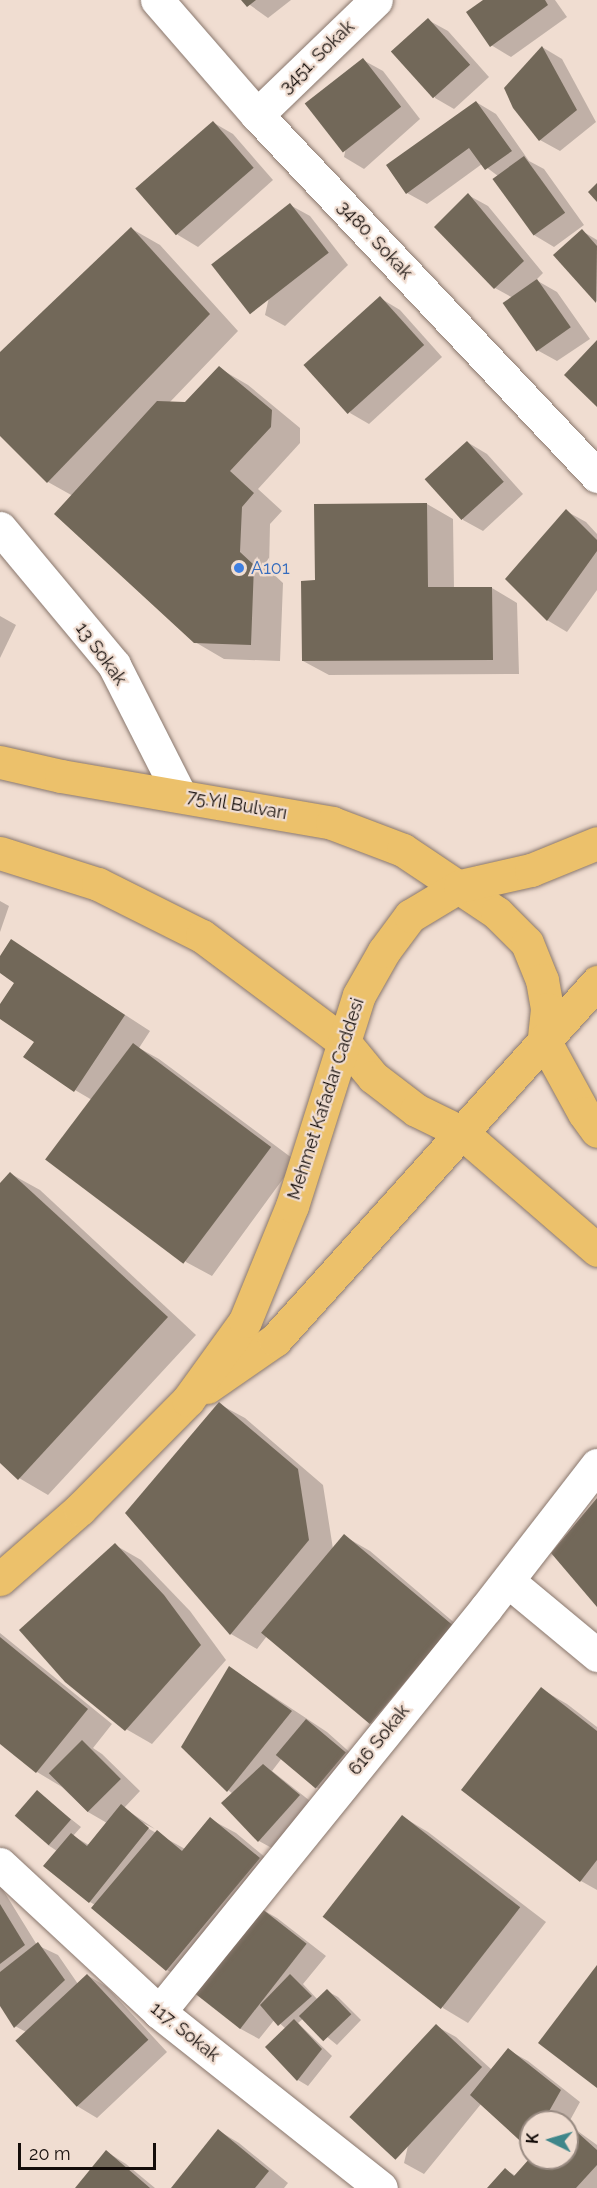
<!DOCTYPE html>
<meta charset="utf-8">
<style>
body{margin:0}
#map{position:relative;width:597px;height:2188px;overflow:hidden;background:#f0ddd1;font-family:Raleway,sans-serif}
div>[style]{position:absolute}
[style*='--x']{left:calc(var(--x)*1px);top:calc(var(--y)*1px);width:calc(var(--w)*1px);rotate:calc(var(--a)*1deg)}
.shadow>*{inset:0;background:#0003}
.building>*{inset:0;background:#726859;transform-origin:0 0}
.roads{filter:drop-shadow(0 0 2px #89776d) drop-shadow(0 0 2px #89776d)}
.minor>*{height:33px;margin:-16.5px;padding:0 16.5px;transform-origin:16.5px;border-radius:16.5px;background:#fff}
.major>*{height:33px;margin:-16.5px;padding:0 16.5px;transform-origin:16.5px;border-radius:16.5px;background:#ecc16b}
.dots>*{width:16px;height:16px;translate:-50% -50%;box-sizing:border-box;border:3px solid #f0ddd1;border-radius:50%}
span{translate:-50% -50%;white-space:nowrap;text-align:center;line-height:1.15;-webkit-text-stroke:4.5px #f0ddd1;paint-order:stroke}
.street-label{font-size:18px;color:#140d0a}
.shop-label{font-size:18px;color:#366cbe}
.left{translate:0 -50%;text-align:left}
.north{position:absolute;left:519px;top:2110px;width:60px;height:60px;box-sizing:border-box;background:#f0ddd1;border:2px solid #988a81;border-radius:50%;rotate:275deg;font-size:16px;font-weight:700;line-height:24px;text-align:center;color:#140d0a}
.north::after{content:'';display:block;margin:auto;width:21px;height:27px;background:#3e868a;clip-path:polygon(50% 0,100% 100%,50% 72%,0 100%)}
.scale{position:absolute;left:18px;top:2143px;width:138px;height:27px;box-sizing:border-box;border:3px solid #140d0a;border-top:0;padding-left:8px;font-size:18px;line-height:21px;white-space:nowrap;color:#140d0a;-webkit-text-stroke:4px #f0ddd1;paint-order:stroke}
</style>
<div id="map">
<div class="shadow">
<div style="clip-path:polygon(243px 0,291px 0,268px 18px)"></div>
<div style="clip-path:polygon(486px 0,555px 0,567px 17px,511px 57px,491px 45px)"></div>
<div style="clip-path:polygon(428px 20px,448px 31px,489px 77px,454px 109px,435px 98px)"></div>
<div style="clip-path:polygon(542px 47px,562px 59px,596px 122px,560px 151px,540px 140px)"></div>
<div style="clip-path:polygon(363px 60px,383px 71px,420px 119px,364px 169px,344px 157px)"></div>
<div style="clip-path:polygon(476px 102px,496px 114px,529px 161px,544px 169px,584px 225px,554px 247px,534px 235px,498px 176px,482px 164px,427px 204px,407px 193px)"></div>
<div style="clip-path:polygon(214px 123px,233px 134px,273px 180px,198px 247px,178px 235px,138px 190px)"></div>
<div style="clip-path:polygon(468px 195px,488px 206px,543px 273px,536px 280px,557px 292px,590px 339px,557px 361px,537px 350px,505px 303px,513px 298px,495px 288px,436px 227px)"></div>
<div style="clip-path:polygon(290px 205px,310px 216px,348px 265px,285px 326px,265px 315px)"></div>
<div style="clip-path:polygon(132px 229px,160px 245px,238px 331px,169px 403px,186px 404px,219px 368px,248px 385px,300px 428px,300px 443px,258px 489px,282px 511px,270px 524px,269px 570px,283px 583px,280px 661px,224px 659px,195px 642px,73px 496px,48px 482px,0 434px,0 354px)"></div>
<div style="clip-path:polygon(582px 231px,597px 240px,597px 302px,555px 255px)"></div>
<div style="clip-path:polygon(380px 298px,400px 310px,442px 357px,369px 424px,350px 413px)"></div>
<div style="clip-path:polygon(467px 442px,487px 454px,523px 494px,483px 531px,463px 520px)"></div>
<div style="clip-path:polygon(427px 504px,453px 519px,454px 589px,492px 588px,517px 603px,519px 674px,329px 675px,303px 661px,316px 581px,315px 506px)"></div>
<div style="clip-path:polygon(566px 511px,586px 522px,597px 534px,597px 590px,567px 632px,547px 620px)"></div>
<div style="clip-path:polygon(0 616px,16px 625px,0 658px)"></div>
<div style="clip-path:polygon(0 901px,9px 906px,0 932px)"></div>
<div style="clip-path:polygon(11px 941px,150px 1031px,139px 1048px,159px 1059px,296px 1161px,212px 1276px,186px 1262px,92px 1100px,75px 1090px,36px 1041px,0 1017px,0 1007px,16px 982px,0 971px,0 958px)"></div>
<div style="clip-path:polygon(11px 1174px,40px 1190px,196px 1335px,48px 1495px,19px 1478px,0 1461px,0 1185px)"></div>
<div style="clip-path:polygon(219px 1404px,245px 1418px,323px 1485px,333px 1549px,344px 1536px,370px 1551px,477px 1642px,395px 1738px,370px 1723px,267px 1636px,257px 1649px,231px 1634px,127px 1513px)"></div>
<div style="clip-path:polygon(115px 1545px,141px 1560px,190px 1611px,226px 1660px,152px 1744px,126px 1729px)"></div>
<div style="clip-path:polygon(0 1633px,112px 1724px,93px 1748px,102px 1754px,140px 1791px,124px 1808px,155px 1829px,143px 1823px,142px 1825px,185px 1849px,210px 1819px,236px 1833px,285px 1874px,258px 1907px,277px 1918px,326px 1956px,303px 1984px,318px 2000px,327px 1991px,338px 1997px,361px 2020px,337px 2045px,304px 2018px,298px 2023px,332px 2056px,308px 2086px,298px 2080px,286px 2029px,275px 2019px,259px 2039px,239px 2028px,195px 1986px,167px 1970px,93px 1908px,95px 1905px,90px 1902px,57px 1851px,48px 1845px,37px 1792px,81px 1827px,73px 1836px,89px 1845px,107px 1823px,88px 1812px,62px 1787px,37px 1772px,0 1742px)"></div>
<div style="clip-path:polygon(230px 1668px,327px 1732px,364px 1765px,336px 1799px,316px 1787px,282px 1758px,272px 1771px,319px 1808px,279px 1852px,259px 1841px,223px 1804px,233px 1794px,228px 1790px)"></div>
<div style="clip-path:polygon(541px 1689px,567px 1704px,597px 1727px,597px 1890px,581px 1881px,463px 1789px)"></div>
<div style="clip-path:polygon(403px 1817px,428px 1832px,546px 1922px,468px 2023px,443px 2008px)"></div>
<div style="clip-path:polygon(0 1885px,37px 1945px,58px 1955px,78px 1984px,87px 1975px,107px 1987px,167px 2052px,97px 2118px,77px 2106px,17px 2040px,26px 2032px,15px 2026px,0 2003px)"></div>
<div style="clip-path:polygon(436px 2026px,456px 2037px,492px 2070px,508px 2050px,528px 2061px,580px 2102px,568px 2124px,597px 2145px,597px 2188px,489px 2188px,506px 2170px,516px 2176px,532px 2158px,567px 2158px,567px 2122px,531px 2122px,531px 2149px,481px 2104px,424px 2174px,404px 2163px)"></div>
<div style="clip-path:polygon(219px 2131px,239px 2143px,288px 2183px,284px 2188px,173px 2188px)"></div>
<div style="clip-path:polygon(107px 2152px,126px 2164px,155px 2188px,77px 2188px)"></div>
</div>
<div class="building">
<div style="clip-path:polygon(241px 0,256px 0,247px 7px)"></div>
<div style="clip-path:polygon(483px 0,545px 0,548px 5px,490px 47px,466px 12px)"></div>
<div style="left:428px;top:18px;width:63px;height:50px;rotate:48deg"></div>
<div style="clip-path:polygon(542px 46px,577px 110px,539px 141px,513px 108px,504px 88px)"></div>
<div style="left:363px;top:58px;width:62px;height:74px;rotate:52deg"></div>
<div style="clip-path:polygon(476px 101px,512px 151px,485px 170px,469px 148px,406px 194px,386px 165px)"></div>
<div style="left:213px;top:121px;width:62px;height:103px;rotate:49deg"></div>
<div style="left:524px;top:156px;width:70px;height:39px;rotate:54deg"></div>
<div style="clip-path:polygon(597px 183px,597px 202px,588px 192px)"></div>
<div style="clip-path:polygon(468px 193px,524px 261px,494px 289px,434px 227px)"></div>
<div style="left:290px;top:203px;width:63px;height:100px;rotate:52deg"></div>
<div style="clip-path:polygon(131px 227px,210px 314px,47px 483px,0 436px,0 352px)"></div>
<div style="clip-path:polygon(582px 229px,597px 246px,596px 303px,553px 255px)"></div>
<div style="left:537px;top:279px;width:59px;height:42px;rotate:55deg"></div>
<div style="left:380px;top:296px;width:66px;height:103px;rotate:48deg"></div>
<div style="clip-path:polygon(597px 340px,597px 407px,564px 375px)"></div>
<div style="clip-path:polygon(219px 366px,272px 410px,271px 427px,230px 471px,254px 493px,242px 507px,240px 552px,254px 565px,251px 645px,194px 643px,54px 514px,157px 401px,185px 402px)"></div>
<div style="left:467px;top:441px;width:55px;height:57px;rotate:48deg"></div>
<div style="clip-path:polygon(427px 503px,428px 587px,492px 587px,493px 660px,302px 661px,301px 581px,315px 580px,314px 504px)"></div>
<div style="clip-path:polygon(566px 509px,597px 540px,597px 551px,547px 621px,505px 579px)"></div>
<div style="clip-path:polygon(11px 939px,125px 1015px,74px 1092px,23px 1057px,34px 1042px,0 1019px,0 1004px,14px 983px,0 973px,0 956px)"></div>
<div style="left:133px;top:1043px;width:173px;height:146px;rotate:37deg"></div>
<div style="clip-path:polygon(10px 1172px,168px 1317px,18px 1480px,0 1463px,0 1183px)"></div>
<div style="clip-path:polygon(219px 1402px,298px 1469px,309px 1540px,230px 1635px,125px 1513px)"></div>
<div style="clip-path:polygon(597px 1498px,597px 1607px,551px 1553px)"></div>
<div style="left:344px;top:1534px;width:142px;height:129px;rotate:40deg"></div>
<div style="clip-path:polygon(115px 1543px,164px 1595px,201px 1645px,125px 1731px,65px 1682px,19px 1630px)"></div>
<div style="clip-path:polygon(0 1637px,88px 1709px,36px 1773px,0 1744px)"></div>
<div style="clip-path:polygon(229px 1666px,292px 1711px,227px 1792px,181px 1747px)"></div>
<div style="clip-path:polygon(541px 1687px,597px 1731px,597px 1860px,580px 1882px,461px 1790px)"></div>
<div style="left:306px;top:1719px;width:52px;height:47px;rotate:40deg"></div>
<div style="left:82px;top:1740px;width:55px;height:47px;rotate:45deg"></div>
<div style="clip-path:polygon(263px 1764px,300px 1795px,258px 1842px,221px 1803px)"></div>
<div style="left:37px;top:1790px;width:45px;height:34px;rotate:41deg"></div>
<div style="clip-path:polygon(121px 1804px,149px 1828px,89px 1903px,43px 1866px,71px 1833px,87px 1846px)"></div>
<div style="left:402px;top:1815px;width:150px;height:129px;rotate:38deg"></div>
<div style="clip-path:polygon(210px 1817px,260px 1858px,166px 1971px,91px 1908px,157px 1830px,182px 1851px)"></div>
<div style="clip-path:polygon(0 1904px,25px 1945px,0 1964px)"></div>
<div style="left:257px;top:1905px;width:63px;height:108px;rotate:38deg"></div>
<div style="clip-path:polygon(38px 1942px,65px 1980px,14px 2028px,0 2006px,0 1972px)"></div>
<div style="clip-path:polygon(597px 1965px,597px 2088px,538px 2043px)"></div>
<div style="left:87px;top:1974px;width:90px;height:98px;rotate:47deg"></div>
<div style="clip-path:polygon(290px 1974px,312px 1996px,278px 2026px,260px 2005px)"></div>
<div style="left:327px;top:1989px;width:35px;height:39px;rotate:46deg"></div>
<div style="clip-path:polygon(294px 2019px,322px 2049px,297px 2081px,265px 2047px)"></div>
<div style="left:436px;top:2024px;width:63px;height:127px;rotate:43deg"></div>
<div style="clip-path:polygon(508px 2048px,561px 2090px,543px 2122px,531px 2122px,529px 2149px,470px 2095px)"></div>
<div style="clip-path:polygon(567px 2123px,597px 2150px,597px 2165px,576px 2188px,487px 2188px,505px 2168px,514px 2176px,530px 2158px,567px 2158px)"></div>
<div style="clip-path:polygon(218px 2129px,269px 2171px,255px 2188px,171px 2188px)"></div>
<div style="clip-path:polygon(106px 2150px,150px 2188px,75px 2188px)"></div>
</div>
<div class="roads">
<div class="minor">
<div style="--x:157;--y:0;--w:152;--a:49"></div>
<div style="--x:257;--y:115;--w:496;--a:46.7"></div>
<div style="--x:257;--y:115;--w:165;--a:-44"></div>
<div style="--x:0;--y:528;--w:178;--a:50.2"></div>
<div style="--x:114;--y:665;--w:146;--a:63.1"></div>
<div style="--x:508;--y:1581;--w:116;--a:39.7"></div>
<div style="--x:0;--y:1864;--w:217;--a:42.9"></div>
<div style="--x:159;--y:2012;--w:283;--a:38.4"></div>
<div style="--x:159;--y:2012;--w:520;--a:-51.01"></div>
<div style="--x:486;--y:1608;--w:181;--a:-52.2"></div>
</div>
<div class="major">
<div style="--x:0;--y:762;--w:63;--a:12.9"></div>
<div style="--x:61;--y:776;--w:275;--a:9.8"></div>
<div style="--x:332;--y:823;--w:76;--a:20.8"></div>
<div style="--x:403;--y:850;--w:113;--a:33.8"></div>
<div style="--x:497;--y:913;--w:42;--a:45"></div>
<div style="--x:527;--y:943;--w:40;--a:68"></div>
<div style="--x:542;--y:980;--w:29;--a:80"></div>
<div style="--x:547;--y:1009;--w:31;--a:96"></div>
<div style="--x:544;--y:1040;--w:83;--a:61.3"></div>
<div style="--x:584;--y:1113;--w:22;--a:54"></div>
<div style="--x:0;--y:853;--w:103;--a:17.6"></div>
<div style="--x:98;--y:884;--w:116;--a:26.6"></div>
<div style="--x:202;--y:936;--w:179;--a:36.8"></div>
<div style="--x:345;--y:1043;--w:44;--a:50.5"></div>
<div style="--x:373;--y:1077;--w:54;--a:37.5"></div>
<div style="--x:416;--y:1110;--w:50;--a:26.1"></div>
<div style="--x:461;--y:1132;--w:180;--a:40.9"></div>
<div style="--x:207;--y:1387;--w:83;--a:-34.7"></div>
<div style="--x:275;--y:1340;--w:482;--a:-48"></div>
<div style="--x:0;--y:1579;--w:106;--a:-41.2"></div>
<div style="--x:80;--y:1509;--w:153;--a:-45.3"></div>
<div style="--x:188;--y:1400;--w:97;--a:-54.2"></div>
<div style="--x:245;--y:1321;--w:124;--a:-67.8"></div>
<div style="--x:292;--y:1206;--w:221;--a:-72.4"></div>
<div style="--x:359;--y:995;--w:51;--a:-60.4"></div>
<div style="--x:384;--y:951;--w:44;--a:-53.4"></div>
<div style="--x:410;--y:916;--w:58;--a:-31"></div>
<div style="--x:460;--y:886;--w:73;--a:-12.7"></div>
<div style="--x:531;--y:870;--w:71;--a:-22.2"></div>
</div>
</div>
<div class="dots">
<div style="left:239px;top:568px;background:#3f7fe0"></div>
</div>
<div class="street-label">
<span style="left:317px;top:57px;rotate:-44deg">3451. Sokak</span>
<span style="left:375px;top:240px;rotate:47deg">3480. Sokak</span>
<span style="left:101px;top:654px;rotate:54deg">13 Sokak</span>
<span style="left:237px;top:805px;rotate:10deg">75.Yıl Bulvarı</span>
<span style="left:326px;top:1099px;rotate:-72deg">Mehmet Kafadar Caddesi</span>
<span style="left:379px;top:1740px;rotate:-51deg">616 Sokak</span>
<span style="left:185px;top:2032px;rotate:39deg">117. Sokak</span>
</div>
<div class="shop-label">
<span class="left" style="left:251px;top:568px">A101</span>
</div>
<div class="north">K</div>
<div class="scale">20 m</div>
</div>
